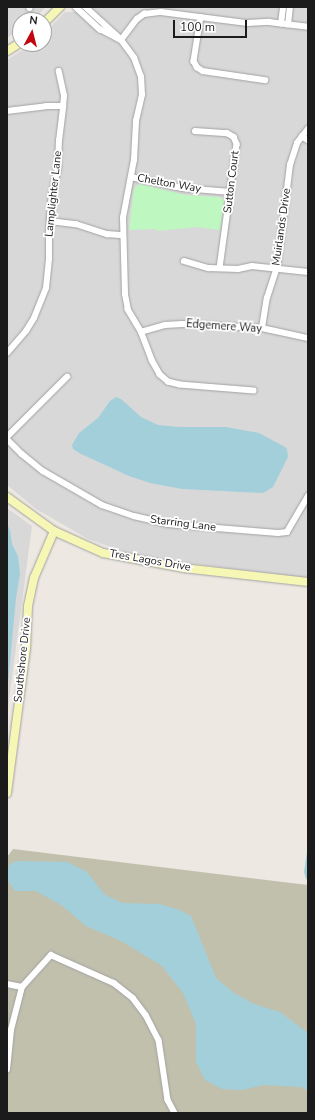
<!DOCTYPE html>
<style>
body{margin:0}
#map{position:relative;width:315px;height:1120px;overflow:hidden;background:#ede8e1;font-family:"Nunito Sans",sans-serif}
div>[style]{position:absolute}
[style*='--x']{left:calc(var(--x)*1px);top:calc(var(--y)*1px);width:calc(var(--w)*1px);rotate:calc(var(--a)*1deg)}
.residential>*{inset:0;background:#d9d8d8}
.construction>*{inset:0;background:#c1c0ad}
.park>*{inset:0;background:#bef7c0}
.water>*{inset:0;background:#a2cfd9}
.roads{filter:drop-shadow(0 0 1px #a2a2a2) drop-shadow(0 0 1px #a2a2a2)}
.street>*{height:5.5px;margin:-2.75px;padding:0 2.75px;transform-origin:2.75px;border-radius:2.75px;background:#fff}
.secondary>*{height:8px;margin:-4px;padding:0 4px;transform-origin:4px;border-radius:4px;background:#f6f7b5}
span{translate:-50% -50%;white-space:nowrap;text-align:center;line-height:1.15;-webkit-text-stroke:3.5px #fff;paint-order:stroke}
.street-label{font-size:11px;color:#1b1b1b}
.frame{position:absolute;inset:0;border:8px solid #1b1b1b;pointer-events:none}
.north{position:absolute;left:12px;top:12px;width:40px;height:40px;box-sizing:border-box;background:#fff;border:1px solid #a4a4a4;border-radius:50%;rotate:7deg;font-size:11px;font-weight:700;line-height:16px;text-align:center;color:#1b1b1b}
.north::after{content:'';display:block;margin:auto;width:14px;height:18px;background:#c0070f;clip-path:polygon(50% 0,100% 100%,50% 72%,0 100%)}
.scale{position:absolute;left:173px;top:20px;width:74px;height:18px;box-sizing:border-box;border:2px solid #1b1b1b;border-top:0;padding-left:5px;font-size:12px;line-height:14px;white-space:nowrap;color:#1b1b1b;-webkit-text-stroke:3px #fff;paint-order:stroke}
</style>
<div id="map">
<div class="residential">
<div style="clip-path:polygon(7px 7px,46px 7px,33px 20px,20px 20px,20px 29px,7px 38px)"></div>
<div style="clip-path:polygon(82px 7px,308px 7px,308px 578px,140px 557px,88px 539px,36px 509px,7px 485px,7px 60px,32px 44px,44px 44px,44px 34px,65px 12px,74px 12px)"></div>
<div style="clip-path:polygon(7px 508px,32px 526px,7px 716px)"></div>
</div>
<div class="construction">
<div style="clip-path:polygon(13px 849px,308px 885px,308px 1113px,7px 1113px,7px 857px)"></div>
</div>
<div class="park">
<div style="clip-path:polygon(140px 184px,185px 195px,220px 197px,224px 201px,220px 230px,196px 227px,158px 231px,155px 229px,129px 230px,134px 188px)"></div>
</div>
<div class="water">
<div style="clip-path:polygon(116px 397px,121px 399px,141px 417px,158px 425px,179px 427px,226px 427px,259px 433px,285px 447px,287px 449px,288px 457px,273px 487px,263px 493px,182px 489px,150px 483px,129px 476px,79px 453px,73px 449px,72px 445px,79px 433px,98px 418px,110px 401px)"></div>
<div style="clip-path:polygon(7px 524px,10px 530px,12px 544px,18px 556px,20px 574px,16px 598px,7px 694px)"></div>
<div style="clip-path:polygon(308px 845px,308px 880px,306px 879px,304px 872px)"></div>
<div style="clip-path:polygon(16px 861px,67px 862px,87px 872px,104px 894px,122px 903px,159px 904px,177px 909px,191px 916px,216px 978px,234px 993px,254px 1004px,280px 1012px,308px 1033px,308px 1091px,302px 1087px,264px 1085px,242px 1090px,222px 1089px,205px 1080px,196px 1062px,196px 1024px,183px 993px,162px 966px,123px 942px,86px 926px,61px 905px,36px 891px,15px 891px,7px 879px,9px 865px)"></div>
</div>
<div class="roads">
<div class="street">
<div style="--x:30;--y:7;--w:1;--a:90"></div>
<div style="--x:76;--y:7;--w:33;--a:43"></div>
<div style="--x:100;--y:29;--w:24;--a:28"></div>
<div style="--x:121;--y:40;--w:49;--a:-137.5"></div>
<div style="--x:201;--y:17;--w:45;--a:99"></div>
<div style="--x:194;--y:61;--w:7;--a:63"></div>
<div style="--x:197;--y:67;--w:7;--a:34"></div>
<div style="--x:203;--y:71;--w:63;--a:8.3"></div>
<div style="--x:281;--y:24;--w:17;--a:-83"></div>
<div style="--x:288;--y:25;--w:18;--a:-84"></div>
<div style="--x:7;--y:111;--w:39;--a:-7"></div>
<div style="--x:46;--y:106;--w:17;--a:0"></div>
<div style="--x:195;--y:131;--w:32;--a:4"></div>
<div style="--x:227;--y:133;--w:8;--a:30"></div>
<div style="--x:234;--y:137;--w:8;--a:67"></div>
<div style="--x:237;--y:144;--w:125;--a:97.8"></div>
<div style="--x:302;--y:136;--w:7;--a:34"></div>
<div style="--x:131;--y:177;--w:52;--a:12.2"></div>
<div style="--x:182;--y:188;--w:49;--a:4.7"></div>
<div style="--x:50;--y:221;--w:26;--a:7"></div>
<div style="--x:76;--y:224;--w:33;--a:18"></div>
<div style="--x:107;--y:234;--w:16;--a:4"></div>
<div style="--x:184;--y:261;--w:26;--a:16"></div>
<div style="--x:209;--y:268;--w:29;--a:2"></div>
<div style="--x:238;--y:269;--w:14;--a:-12"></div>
<div style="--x:252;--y:266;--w:56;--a:6.1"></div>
<div style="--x:262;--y:328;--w:30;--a:-81"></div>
<div style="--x:267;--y:298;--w:32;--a:-72"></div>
<div style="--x:277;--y:268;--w:104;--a:-82.8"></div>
<div style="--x:290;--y:165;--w:23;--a:-72"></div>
<div style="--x:297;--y:143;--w:18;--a:-52"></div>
<div style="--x:141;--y:332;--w:25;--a:-16"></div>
<div style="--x:165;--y:325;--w:17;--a:-3"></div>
<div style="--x:182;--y:324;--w:80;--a:2.9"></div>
<div style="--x:262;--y:328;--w:47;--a:12.3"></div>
<div style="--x:7;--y:353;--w:29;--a:-49"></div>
<div style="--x:26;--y:331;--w:15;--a:-58"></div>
<div style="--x:34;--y:318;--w:32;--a:-68"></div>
<div style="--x:46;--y:288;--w:30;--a:-84"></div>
<div style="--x:49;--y:258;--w:25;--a:-90"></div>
<div style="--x:49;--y:233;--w:39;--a:-86"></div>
<div style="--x:52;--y:194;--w:28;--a:-77"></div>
<div style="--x:58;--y:167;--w:26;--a:-88"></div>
<div style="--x:59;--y:141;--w:35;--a:-83"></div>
<div style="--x:63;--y:106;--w:10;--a:-84"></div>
<div style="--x:64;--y:96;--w:25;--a:-102"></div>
<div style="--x:254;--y:391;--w:74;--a:-175.4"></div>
<div style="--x:180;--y:385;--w:12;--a:-166"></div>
<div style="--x:168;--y:382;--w:11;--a:-139"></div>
<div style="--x:160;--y:375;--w:16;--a:-120"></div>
<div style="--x:152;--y:361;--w:31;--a:-111"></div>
<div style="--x:141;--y:332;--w:26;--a:-121"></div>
<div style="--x:128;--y:310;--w:16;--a:-101"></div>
<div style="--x:125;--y:294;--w:76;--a:-91.5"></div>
<div style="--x:123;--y:218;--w:59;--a:-79.3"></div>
<div style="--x:134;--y:160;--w:39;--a:-87"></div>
<div style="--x:136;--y:121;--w:27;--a:-77"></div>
<div style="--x:142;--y:95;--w:18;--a:-93"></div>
<div style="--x:141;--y:77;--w:20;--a:-110"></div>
<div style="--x:134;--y:58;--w:22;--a:-126"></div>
<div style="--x:121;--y:40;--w:26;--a:-53"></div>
<div style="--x:137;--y:19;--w:9;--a:-36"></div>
<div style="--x:144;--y:14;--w:17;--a:-7"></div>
<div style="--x:161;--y:12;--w:87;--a:7.3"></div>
<div style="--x:247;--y:23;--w:22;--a:-3"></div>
<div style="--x:269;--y:22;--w:39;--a:7"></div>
<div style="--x:7;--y:437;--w:85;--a:-45"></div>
<div style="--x:7;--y:439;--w:21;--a:45"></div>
<div style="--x:22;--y:454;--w:27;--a:39"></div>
<div style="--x:43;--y:471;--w:68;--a:30"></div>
<div style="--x:102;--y:505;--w:34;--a:19"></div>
<div style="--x:134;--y:516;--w:35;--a:13"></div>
<div style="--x:168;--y:524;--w:110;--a:4.7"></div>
<div style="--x:278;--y:533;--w:9;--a:-6"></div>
<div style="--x:287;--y:532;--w:42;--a:-59.7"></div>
<div style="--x:7;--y:984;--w:15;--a:11"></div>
<div style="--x:7;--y:1070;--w:40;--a:-84.3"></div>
<div style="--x:11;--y:1030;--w:44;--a:-75.7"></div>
<div style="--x:22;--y:987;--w:43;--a:-47.8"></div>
<div style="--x:51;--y:955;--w:69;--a:24"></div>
<div style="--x:114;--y:983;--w:24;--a:38"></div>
<div style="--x:133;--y:998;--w:21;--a:53"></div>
<div style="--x:146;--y:1015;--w:28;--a:63"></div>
<div style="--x:159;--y:1040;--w:61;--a:81.5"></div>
<div style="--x:168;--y:1100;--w:15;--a:62"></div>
</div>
<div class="secondary">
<div style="--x:44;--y:23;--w:23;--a:-45"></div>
<div style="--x:7;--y:51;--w:15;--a:-32"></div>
<div style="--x:7;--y:497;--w:58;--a:35.9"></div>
<div style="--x:54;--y:531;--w:54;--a:24.2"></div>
<div style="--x:103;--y:553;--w:81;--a:10.6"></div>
<div style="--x:183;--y:568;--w:126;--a:6.4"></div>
<div style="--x:7;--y:793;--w:145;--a:-82.5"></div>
<div style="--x:26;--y:649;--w:43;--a:-87.3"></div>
<div style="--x:28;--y:606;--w:29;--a:-78"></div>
<div style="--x:34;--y:578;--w:51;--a:-66.9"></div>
</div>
</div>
<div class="street-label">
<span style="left:232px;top:182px;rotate:-83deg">Sutton Court</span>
<span style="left:169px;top:184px;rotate:10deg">Chelton Way</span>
<span style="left:54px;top:194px;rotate:-84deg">Lamplighter Lane</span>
<span style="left:282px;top:227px;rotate:-82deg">Muirlands Drive</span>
<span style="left:224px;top:327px;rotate:4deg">Edgemere Way</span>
<span style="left:183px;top:524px;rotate:7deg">Starring Lane</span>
<span style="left:150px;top:561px;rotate:10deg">Tres Lagos Drive</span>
<span style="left:23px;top:660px;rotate:-84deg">Southshore Drive</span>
</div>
<div class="frame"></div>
<div class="north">N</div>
<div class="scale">100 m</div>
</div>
